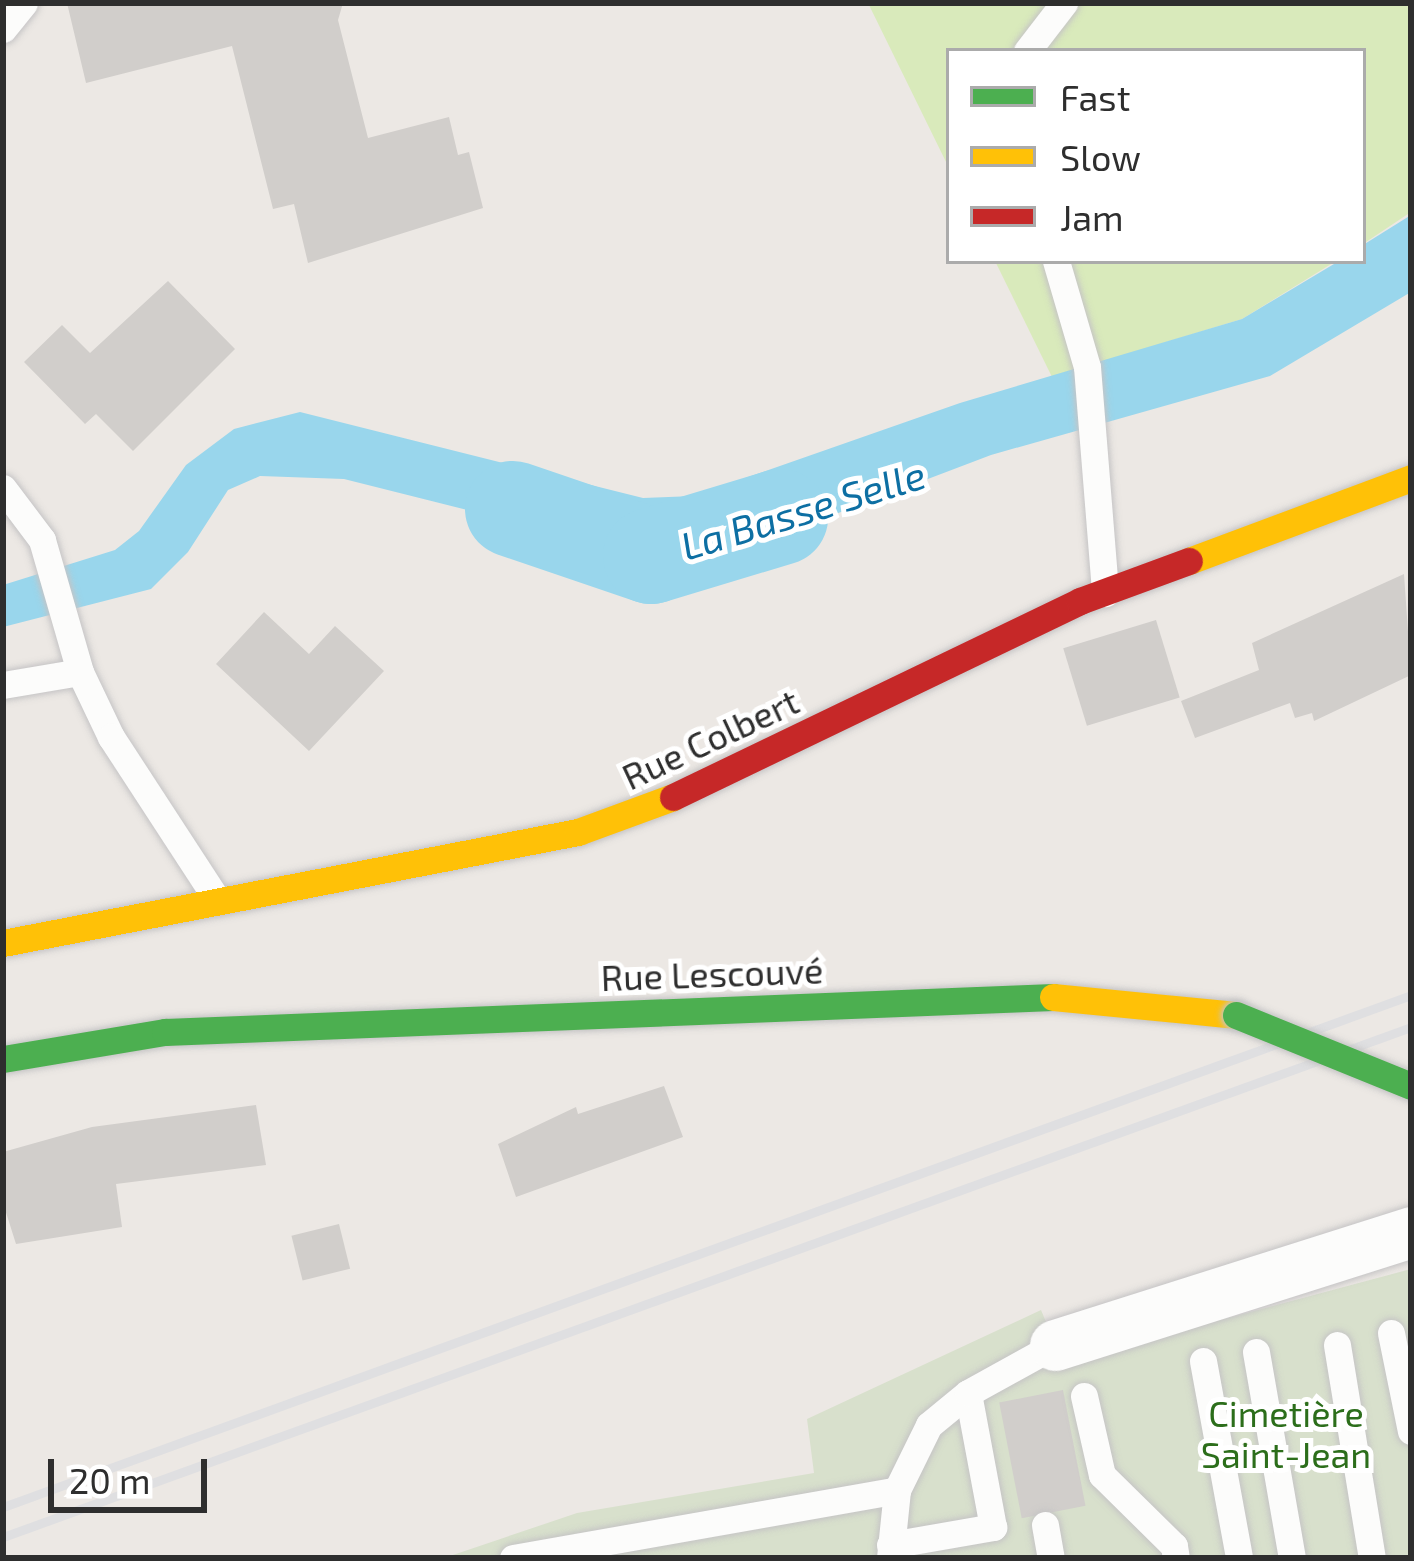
<!DOCTYPE html>
<meta charset="utf-8">
<style>
body{margin:0}
#map{position:relative;width:1414px;height:1561px;overflow:hidden;background:#ece8e4;font-family:"Exo 2",sans-serif}
div>[style]{position:absolute}
[style*='--x']{left:calc(var(--x)*1px);top:calc(var(--y)*1px);width:calc(var(--w)*1px);rotate:calc(var(--a)*1deg)}
.cemetery>*{inset:0;background:#d8e0cc}
.pitch>*{inset:0;background:#d9eabb}
.water>*{inset:0;background:#99d6ec}
.river>*{height:96px;margin:-48px;padding:0 48px;transform-origin:48px;border-radius:48px;background:#99d6ec}
.building>*{inset:0;background:#d1cecb;transform-origin:0 0}
.roads{filter:drop-shadow(0 0 3px #c5c4c5) drop-shadow(0 0 3px #c5c4c5)}
.lane>*{height:27px;margin:-13.5px;padding:0 13.5px;transform-origin:13.5px;border-radius:13.5px;background:#fcfcfb}
.street>*{height:51px;margin:-25.5px;padding:0 25.5px;transform-origin:25.5px;border-radius:25.5px;background:#fcfcfb}
.fast>*{height:27px;margin:-13.5px;padding:0 13.5px;transform-origin:13.5px;border-radius:13.5px;background:#4caf50}
.slow>*{height:27px;margin:-13.5px;padding:0 13.5px;transform-origin:13.5px;border-radius:13.5px;background:#ffc107}
.jam>*{height:27px;margin:-13.5px;padding:0 13.5px;transform-origin:13.5px;border-radius:13.5px;background:#c62828}
.rail>*{height:9px;margin:-4.5px;padding:0 4.5px;transform-origin:4.5px;border-radius:4.5px;background:#dfdfe1}
.bridges{filter:drop-shadow(0 0 3px #c5c4c5) drop-shadow(0 0 3px #c5c4c5)}
.fast-bridge>*{height:27px;margin:-13.5px;padding:0 13.5px;transform-origin:13.5px;border-radius:13.5px;background:#4caf50}
span{translate:-50% -50%;white-space:nowrap;text-align:center;line-height:1.15;-webkit-text-stroke:10px #fff;paint-order:stroke}
.street-label{font-size:36px;color:#2e2e2e}
.park-label{font-size:36px;color:#2c6e1b}
.water-label{font-size:39px;color:#0d6fa3;font-style:italic}
.frame{position:absolute;inset:0;border:6px solid #2e2e2e;pointer-events:none}
.legend{position:absolute;left:946px;top:48px;width:420px;height:216px;box-sizing:border-box;background:#fff;border:3px solid #ababab;margin:0;padding:15px 21px;list-style:none;font-size:36px;color:#2e2e2e}
.legend li{display:flex;align-items:center;gap:24px;height:60px}
.legend b{width:60px;border:3px solid #ababab}
.scale{position:absolute;left:48px;top:1459px;width:159px;height:54px;box-sizing:border-box;border:6px solid #2e2e2e;border-top:0;padding-left:15px;font-size:36px;line-height:42px;white-space:nowrap;color:#2e2e2e;-webkit-text-stroke:9px #fff;paint-order:stroke}
</style>
<div id="map">
<div class="cemetery">
<div style="clip-path:polygon(1411px 1269px,1411px 1558px,444px 1558px,577px 1513px,814px 1473px,807px 1419px,1041px 1310px,1063px 1362px)"></div>
</div>
<div class="pitch">
<div style="clip-path:polygon(868px 3px,1411px 3px,1411px 212px,1363px 244px,1363px 51px,949px 51px,949px 168px)"></div>
<div style="clip-path:polygon(995px 261px,1336px 261px,1242px 319px,1052px 377px)"></div>
</div>
<div class="water">
<div style="clip-path:polygon(1411px 215px,1411px 292px,1270px 376px,991px 455px,712px 561px,682px 564px,344px 479px,260px 476px,228px 490px,188px 552px,151px 589px,3px 627px,3px 585px,115px 550px,139px 531px,186px 465px,234px 429px,300px 412px,643px 498px,694px 496px,960px 403px,1242px 319px,1339px 261px,1363px 261px,1363px 245px)"></div>
</div>
<div class="river">
<div style="--x:513;--y:509;--w:146;--a:18.8"></div>
<div style="--x:651;--y:556;--w:135;--a:-16.8"></div>
</div>
<div class="building">
<div style="clip-path:polygon(67px 3px,343px 3px,338px 20px,368px 138px,449px 117px,458px 155px,469px 152px,483px 208px,308px 263px,294px 204px,273px 209px,232px 46px,86px 83px)"></div>
<div style="clip-path:polygon(168px 281px,235px 349px,133px 451px,96px 414px,85px 424px,24px 362px,62px 325px,90px 353px)"></div>
<div style="clip-path:polygon(1404px 574px,1411px 675px,1314px 721px,1312px 713px,1295px 718px,1290px 703px,1195px 738px,1181px 701px,1259px 670px,1252px 643px)"></div>
<div style="clip-path:polygon(264px 612px,309px 654px,335px 626px,384px 671px,309px 751px,216px 664px)"></div>
<div style="left:1156px;top:620px;width:81px;height:97px;rotate:73deg"></div>
<div style="clip-path:polygon(664px 1086px,683px 1137px,516px 1197px,498px 1144px,576px 1107px,578px 1114px)"></div>
<div style="clip-path:polygon(256px 1105px,266px 1165px,116px 1184px,122px 1227px,16px 1244px,3px 1203px,3px 1152px,92px 1127px)"></div>
<div style="left:339px;top:1224px;width:46px;height:49px;rotate:76deg"></div>
<div style="left:1063px;top:1390px;width:118px;height:65px;rotate:79deg"></div>
</div>
<div class="roads">
<div class="lane">
<div style="--x:3;--y:29;--w:33;--a:-51"></div>
<div style="--x:1027;--y:51;--w:61;--a:-52.4"></div>
<div style="--x:1056;--y:261;--w:110;--a:73.7"></div>
<div style="--x:1087;--y:367;--w:227;--a:85.4"></div>
<div style="--x:3;--y:488;--w:65;--a:53.1"></div>
<div style="--x:42;--y:540;--w:137;--a:73.9"></div>
<div style="--x:80;--y:672;--w:72;--a:64.5"></div>
<div style="--x:111;--y:737;--w:192;--a:56.9"></div>
<div style="--x:3;--y:685;--w:78;--a:-9.6"></div>
<div style="--x:1391;--y:1333;--w:100;--a:78.5"></div>
<div style="--x:1337;--y:1345;--w:216;--a:80.7"></div>
<div style="--x:1256;--y:1352;--w:209;--a:80.1"></div>
<div style="--x:1203;--y:1361;--w:200;--a:79.6"></div>
<div style="--x:1084;--y:1396;--w:81;--a:77.2"></div>
<div style="--x:1102;--y:1475;--w:101;--a:44.6"></div>
<div style="--x:1174;--y:1546;--w:12;--a:81"></div>
<div style="--x:1045;--y:1525;--w:34;--a:80"></div>
<div style="--x:890;--y:1545;--w:105;--a:-9.9"></div>
<div style="--x:993;--y:1527;--w:136;--a:-100.6"></div>
<div style="--x:513;--y:1558;--w:390;--a:-10"></div>
<div style="--x:890;--y:1558;--w:68;--a:-84.1"></div>
<div style="--x:897;--y:1490;--w:72;--a:-63.8"></div>
<div style="--x:929;--y:1425;--w:50;--a:-39.4"></div>
<div style="--x:968;--y:1393;--w:99;--a:-28.9"></div>
</div>
<div class="street">
<div style="--x:1055;--y:1345;--w:374;--a:-17.6"></div>
</div>
<div class="fast">
<div style="--x:3;--y:1059;--w:164;--a:-9.5"></div>
<div style="--x:165;--y:1032;--w:889;--a:-2.26"></div>
</div>
<div class="slow">
<div style="--x:1189;--y:561;--w:237;--a:-20.5"></div>
<div style="--x:3;--y:943;--w:586;--a:-10.93"></div>
<div style="--x:578;--y:832;--w:101;--a:-20.2"></div>
<div style="--x:1053;--y:997;--w:184;--a:5.6"></div>
</div>
<div class="jam">
<div style="--x:673;--y:797;--w:452;--a:-25.7"></div>
<div style="--x:1080;--y:601;--w:116;--a:-20.2"></div>
</div>
</div>
<div class="rail">
<div style="--x:3;--y:1507;--w:1498;--a:-19.98"></div>
<div style="--x:3;--y:1537;--w:1498;--a:-19.91"></div>
</div>
<div class="bridges">
<div class="fast-bridge">
<div style="--x:1236;--y:1015;--w:189;--a:22.1"></div>
</div>
</div>
<div class="street-label">
<span style="left:710px;top:738px;rotate:-25deg">Rue Colbert</span>
<span style="left:712px;top:973px;rotate:-2deg">Rue Lescouvé</span>
</div>
<div class="park-label">
<span style="left:1286px;top:1433px">Cimetière<br>Saint-Jean</span>
</div>
<div class="water-label">
<span style="left:803px;top:510px;rotate:-17deg">La Basse Selle</span>
</div>
<div class="frame"></div>
<ul class="legend">
<li><b style="height:15px;background:#4caf50"></b>Fast</li>
<li><b style="height:15px;background:#ffc107"></b>Slow</li>
<li><b style="height:15px;background:#c62828"></b>Jam</li>
</ul>
<div class="scale">20 m</div>
</div>
